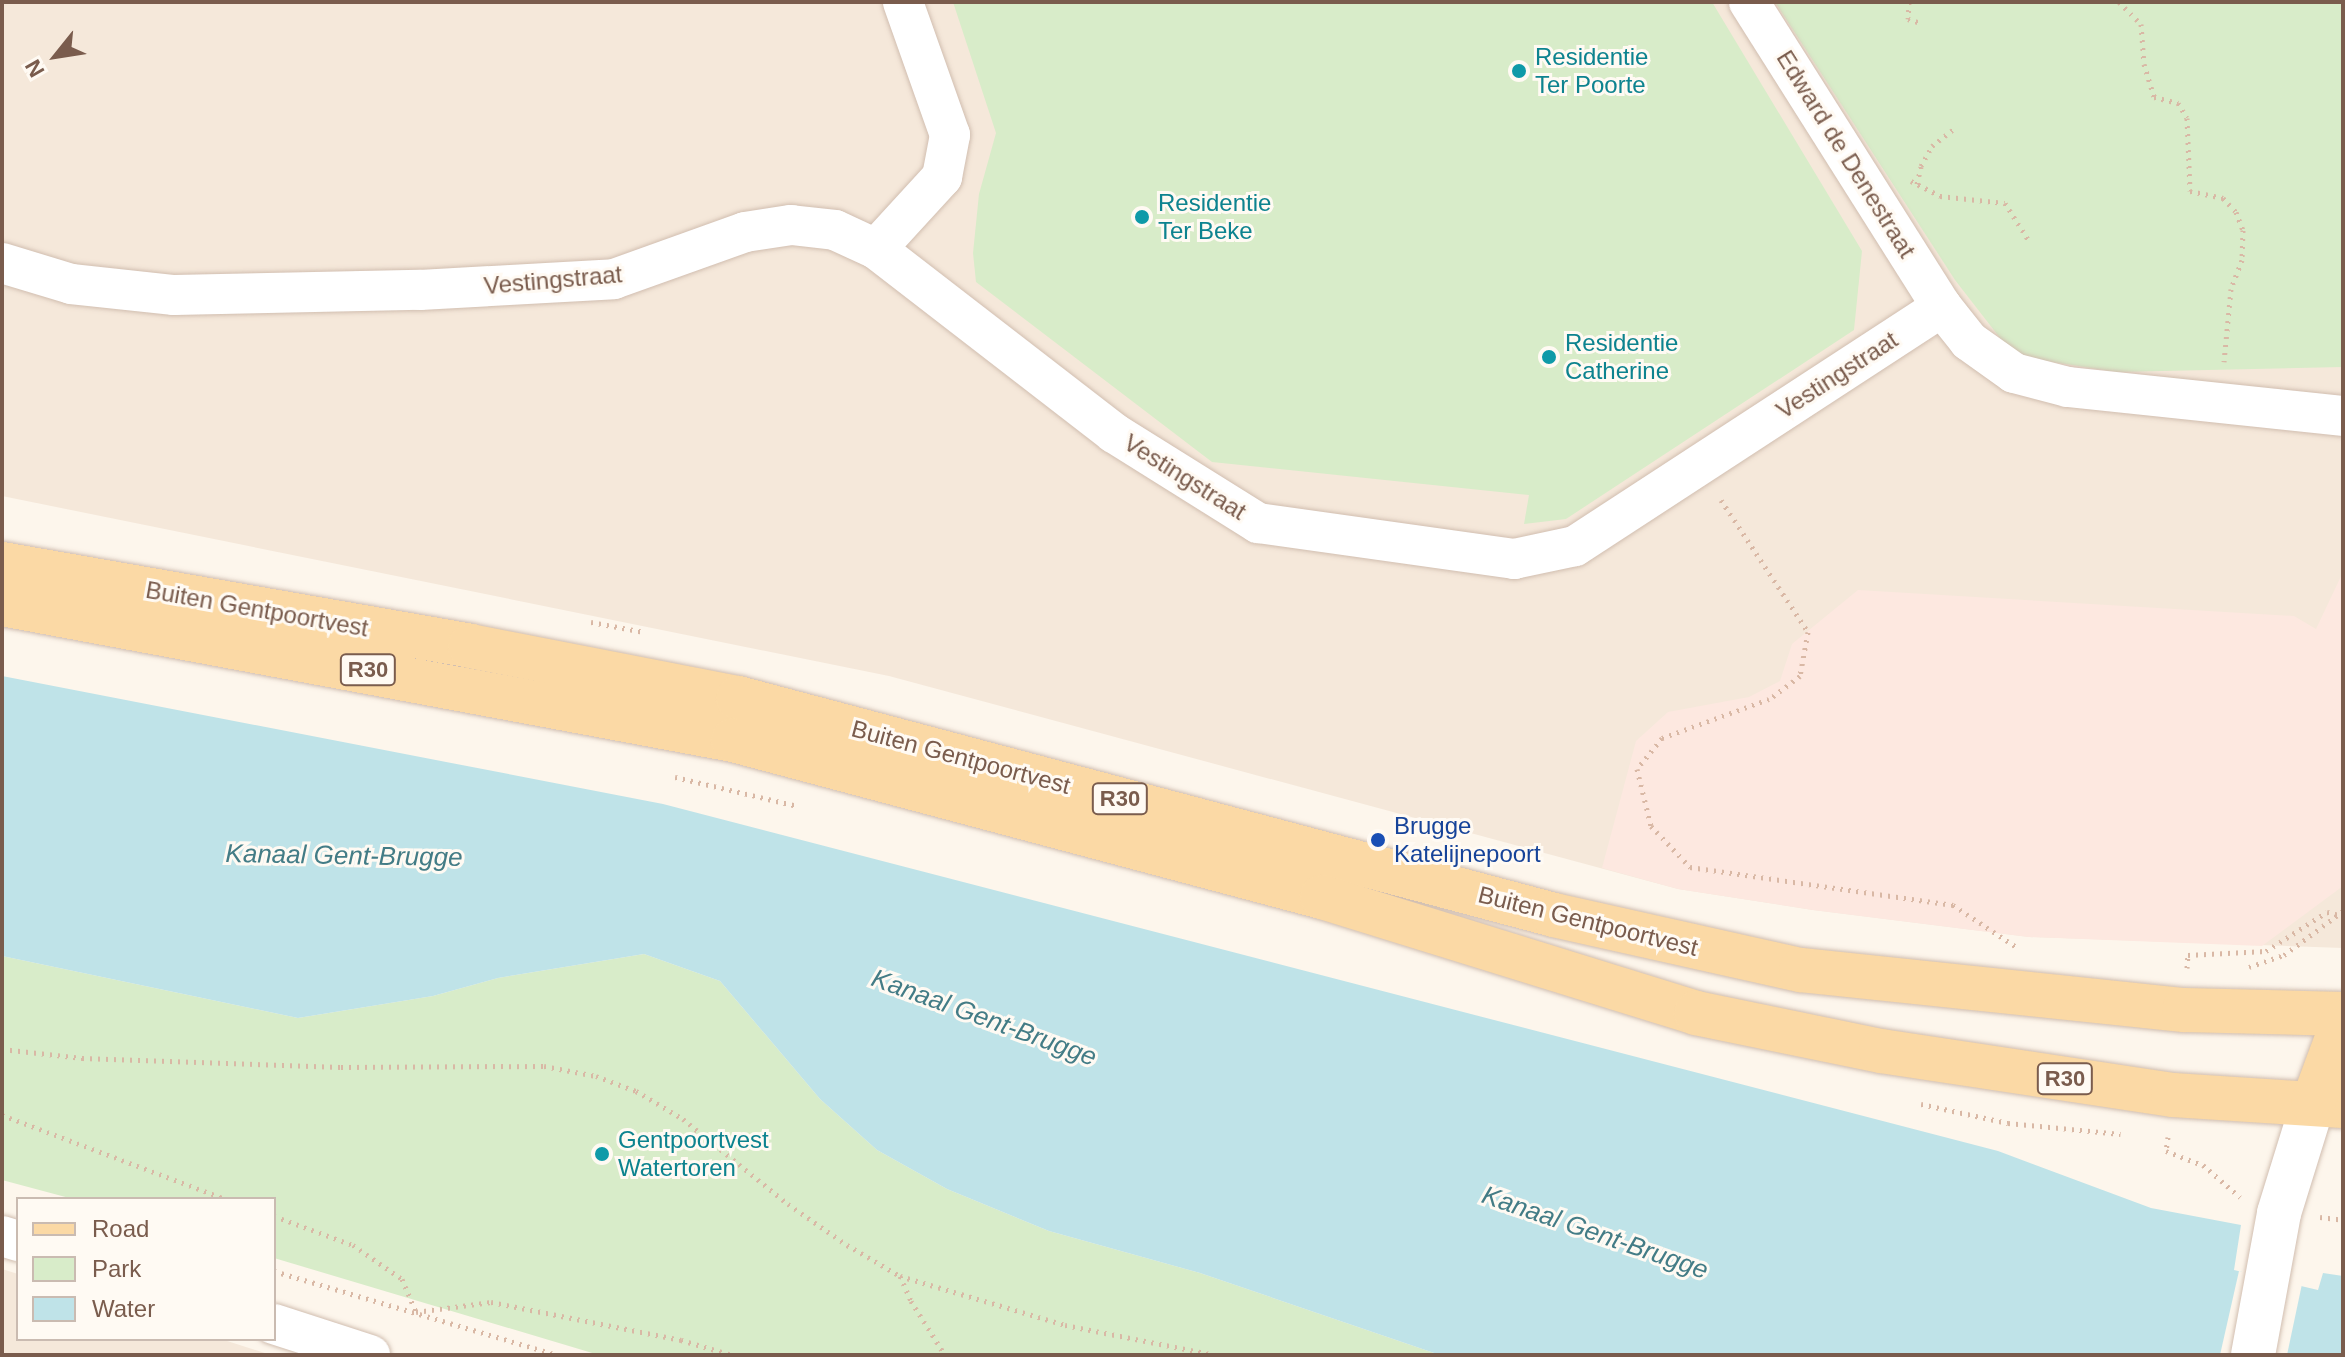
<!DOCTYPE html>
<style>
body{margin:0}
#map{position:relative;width:2345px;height:1357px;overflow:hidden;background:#fdf6ec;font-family:Helvetica,sans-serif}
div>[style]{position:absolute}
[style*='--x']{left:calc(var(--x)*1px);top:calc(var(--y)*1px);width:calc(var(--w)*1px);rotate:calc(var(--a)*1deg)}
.residential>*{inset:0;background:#f5e8da}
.commercial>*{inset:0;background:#fde8e0}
.green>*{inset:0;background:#d8ecc9}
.water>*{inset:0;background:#bfe3e8}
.pier>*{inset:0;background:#fdf6ec}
.path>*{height:5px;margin-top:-2.5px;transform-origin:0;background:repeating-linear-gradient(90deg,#d9b8a5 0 2px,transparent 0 8px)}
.roads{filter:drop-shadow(0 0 2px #d1beb0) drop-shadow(0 0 2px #d1beb0)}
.street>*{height:40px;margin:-20px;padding:0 20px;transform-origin:20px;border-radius:20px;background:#fff}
.secondary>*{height:44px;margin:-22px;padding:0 22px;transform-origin:22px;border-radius:22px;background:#fff}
.primary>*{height:44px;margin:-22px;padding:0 22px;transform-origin:22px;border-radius:22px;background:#fbd9a5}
.dots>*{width:22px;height:22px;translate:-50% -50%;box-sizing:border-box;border:4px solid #fffaf3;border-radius:50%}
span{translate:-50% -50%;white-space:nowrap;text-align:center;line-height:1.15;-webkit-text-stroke:6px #fffaf3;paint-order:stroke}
.shield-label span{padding:2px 6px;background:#fffaf3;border:2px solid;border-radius:6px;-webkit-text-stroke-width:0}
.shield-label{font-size:22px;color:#7a5c4d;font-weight:700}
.culture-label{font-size:24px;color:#0d838f}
.left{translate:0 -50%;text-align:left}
.street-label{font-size:24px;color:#7a5c4d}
.transit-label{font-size:24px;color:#164399}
.water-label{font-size:26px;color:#437c86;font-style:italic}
.frame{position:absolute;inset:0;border:4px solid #7a5c4d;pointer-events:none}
.legend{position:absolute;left:16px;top:1197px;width:260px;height:144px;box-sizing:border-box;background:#fffaf3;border:2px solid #cabbb1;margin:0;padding:10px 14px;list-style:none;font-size:24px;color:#7a5c4d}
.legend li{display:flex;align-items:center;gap:16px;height:40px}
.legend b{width:40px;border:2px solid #cabbb1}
.north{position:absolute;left:16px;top:16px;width:80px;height:80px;-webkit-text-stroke:6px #fffaf3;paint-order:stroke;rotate:240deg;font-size:22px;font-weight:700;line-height:32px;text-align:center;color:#7a5c4d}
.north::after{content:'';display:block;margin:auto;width:28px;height:36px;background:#7a5c4d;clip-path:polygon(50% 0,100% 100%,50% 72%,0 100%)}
</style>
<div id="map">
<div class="residential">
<div style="clip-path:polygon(2px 2px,2343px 2px,2343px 948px,2029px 937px,1813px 910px,1678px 889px,889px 676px,2px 496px)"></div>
<div style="clip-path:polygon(2px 1269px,18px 1274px,18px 1339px,221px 1339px,271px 1355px,2px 1355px)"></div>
</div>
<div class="commercial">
<div style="clip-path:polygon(2343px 572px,2343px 886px,2262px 946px,2029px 937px,1813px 910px,1678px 889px,1602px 868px,1636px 741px,1668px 712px,1749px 697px,1780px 681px,1792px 644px,1858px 590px,2294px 616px,2316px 629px)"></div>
</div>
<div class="green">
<div style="clip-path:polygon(953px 2px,1712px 2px,1862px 251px,1854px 330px,1566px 519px,1524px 524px,1529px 495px,1212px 462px,976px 282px,973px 253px,979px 194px,996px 133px)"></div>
<div style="clip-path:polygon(1775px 2px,2343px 2px,2343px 367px,2116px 372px,2014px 356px,1955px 280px)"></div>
<div style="clip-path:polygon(644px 954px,720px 981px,820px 1099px,877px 1150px,947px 1189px,1049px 1231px,1200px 1273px,1440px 1355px,599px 1355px,274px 1258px,274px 1199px,73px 1199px,2px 1180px,2px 956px,298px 1018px,433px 996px,498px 978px)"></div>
</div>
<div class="water">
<div style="clip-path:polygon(2px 676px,663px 804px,1998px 1151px,2151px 1208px,2241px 1225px,2234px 1270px,2318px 1290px,2323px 1273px,2343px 1276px,2343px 1355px,1440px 1355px,1200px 1273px,1049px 1231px,947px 1189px,877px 1150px,820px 1099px,720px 981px,644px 954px,498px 978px,433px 996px,298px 1018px,2px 956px)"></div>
</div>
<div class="pier">
<div style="clip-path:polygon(2239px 1271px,2302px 1284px,2287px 1355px,2220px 1355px)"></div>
</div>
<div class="path">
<div style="--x:1909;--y:2;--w:17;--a:93"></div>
<div style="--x:1908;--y:19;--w:14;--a:17"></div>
<div style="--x:2119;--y:2;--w:31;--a:45"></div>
<div style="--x:2141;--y:24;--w:40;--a:85.7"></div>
<div style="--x:2144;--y:64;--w:34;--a:73"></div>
<div style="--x:2154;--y:97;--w:25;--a:14"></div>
<div style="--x:2178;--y:103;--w:17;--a:59"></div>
<div style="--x:2187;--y:118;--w:73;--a:87.6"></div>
<div style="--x:2190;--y:191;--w:34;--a:12"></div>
<div style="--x:2223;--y:198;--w:19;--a:47"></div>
<div style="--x:2236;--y:212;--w:19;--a:69"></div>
<div style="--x:2243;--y:230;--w:30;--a:92"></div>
<div style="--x:2242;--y:260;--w:31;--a:111"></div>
<div style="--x:2231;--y:289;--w:73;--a:95.5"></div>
<div style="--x:1911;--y:181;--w:33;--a:27"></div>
<div style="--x:1940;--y:196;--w:65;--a:6.1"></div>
<div style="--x:2005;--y:203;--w:45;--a:57.7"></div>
<div style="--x:1917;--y:184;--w:18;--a:-77"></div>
<div style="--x:1921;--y:166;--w:23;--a:-61"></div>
<div style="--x:1932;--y:146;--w:29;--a:-38"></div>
<div style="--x:1721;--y:500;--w:158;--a:56.6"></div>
<div style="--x:1808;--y:632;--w:45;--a:100.3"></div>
<div style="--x:1800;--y:676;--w:39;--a:143"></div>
<div style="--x:1769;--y:699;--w:114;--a:160"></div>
<div style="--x:1662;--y:738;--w:40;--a:129"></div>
<div style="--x:1637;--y:769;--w:59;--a:76.2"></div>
<div style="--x:1651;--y:826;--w:57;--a:46.4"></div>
<div style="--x:1690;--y:867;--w:266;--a:8.2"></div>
<div style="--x:1953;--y:905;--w:78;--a:33.5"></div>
<div style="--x:591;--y:622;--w:54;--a:10.7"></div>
<div style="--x:675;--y:777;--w:126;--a:13.3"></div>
<div style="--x:2249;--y:967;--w:37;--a:-19"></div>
<div style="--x:2284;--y:955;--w:74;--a:-36.7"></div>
<div style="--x:2187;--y:968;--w:13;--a:-86"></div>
<div style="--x:2188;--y:955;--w:78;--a:-2.9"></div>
<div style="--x:2266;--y:951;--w:72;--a:-32.6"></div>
<div style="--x:2327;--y:912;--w:16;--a:14"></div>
<div style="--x:2;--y:1049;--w:81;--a:6.4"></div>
<div style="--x:82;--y:1058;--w:259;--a:2"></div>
<div style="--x:341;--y:1067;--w:203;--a:-0.3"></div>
<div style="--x:544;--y:1066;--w:53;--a:10.9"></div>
<div style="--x:596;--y:1076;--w:43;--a:20.6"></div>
<div style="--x:636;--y:1091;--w:55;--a:30.8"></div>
<div style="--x:683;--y:1119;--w:135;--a:39"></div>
<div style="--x:788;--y:1204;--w:72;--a:34.8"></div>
<div style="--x:847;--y:1245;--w:61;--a:30.3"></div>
<div style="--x:900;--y:1276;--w:172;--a:16.5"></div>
<div style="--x:1065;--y:1325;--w:153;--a:11.3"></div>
<div style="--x:1921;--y:1104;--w:89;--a:12.3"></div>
<div style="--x:2008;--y:1123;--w:113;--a:5.6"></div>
<div style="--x:2;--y:1115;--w:238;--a:20.6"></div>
<div style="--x:2168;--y:1137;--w:14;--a:98"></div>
<div style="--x:2166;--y:1151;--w:40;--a:21"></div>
<div style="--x:2203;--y:1165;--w:49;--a:40.9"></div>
<div style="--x:274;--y:1216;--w:84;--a:20.2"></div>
<div style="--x:353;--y:1245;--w:60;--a:34.8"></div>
<div style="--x:402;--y:1279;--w:36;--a:67"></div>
<div style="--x:416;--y:1312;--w:76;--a:-7.6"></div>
<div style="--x:491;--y:1302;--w:194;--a:11.3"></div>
<div style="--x:681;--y:1340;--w:53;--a:16.4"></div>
<div style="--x:2320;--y:1217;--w:23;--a:7"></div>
<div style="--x:274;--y:1271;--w:295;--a:16.5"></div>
<div style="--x:900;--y:1276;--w:27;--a:66"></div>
<div style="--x:911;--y:1301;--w:64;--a:57.8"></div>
</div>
<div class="roads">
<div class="street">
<div style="--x:1749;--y:2;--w:361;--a:57.7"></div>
<div style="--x:1942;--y:307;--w:43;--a:51.5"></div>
<div style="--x:1969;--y:341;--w:55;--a:35.4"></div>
<div style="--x:2014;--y:373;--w:56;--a:14.5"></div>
<div style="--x:2068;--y:387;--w:277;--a:6"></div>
<div style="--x:876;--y:249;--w:98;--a:-47.5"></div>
<div style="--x:942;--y:177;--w:43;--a:-79.2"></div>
<div style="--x:950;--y:135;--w:141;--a:-109.5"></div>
<div style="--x:2;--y:263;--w:72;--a:16.9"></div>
<div style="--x:71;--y:284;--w:104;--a:6.1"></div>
<div style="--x:174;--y:295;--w:246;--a:-1.2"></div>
<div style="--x:420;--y:290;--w:194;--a:-3.2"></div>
<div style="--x:614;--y:279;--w:139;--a:-19.7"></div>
<div style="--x:745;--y:232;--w:47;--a:-8.7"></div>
<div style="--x:791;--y:225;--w:44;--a:6.5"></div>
<div style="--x:835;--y:230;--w:45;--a:24.9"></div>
<div style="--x:876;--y:249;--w:301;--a:37.7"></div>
<div style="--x:1114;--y:433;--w:170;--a:32"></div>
<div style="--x:1258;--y:523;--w:259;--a:8"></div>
<div style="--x:1514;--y:559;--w:62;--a:-12"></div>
<div style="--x:1575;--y:546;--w:438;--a:-33.1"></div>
<div style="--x:2;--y:1236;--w:17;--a:17"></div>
<div style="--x:274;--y:1324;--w:101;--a:17.9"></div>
</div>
<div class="secondary">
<div style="--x:2253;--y:1355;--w:144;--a:-79.6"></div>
<div style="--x:2279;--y:1213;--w:115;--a:-72.8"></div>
</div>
<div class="primary">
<div style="--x:2;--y:564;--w:475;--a:9.9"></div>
<div style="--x:470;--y:646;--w:273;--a:11"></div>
<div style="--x:738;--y:698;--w:844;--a:14.89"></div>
<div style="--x:1554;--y:915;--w:253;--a:12.6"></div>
<div style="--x:1801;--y:970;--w:385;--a:6"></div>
<div style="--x:2184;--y:1010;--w:159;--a:1.4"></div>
<div style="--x:2;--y:604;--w:744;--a:10.54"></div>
<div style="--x:733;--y:740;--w:610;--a:14.93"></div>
<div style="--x:1322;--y:897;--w:392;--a:17.2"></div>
<div style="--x:1696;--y:1013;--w:189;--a:11.6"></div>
<div style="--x:1881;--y:1051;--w:295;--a:8.6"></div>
<div style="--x:2173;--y:1095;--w:170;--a:3.7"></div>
<div style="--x:2313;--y:1103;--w:86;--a:-69.7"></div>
</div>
</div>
<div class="dots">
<div style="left:1519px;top:71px;background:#0f9aa8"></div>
<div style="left:1142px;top:217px;background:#0f9aa8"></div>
<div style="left:1549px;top:357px;background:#0f9aa8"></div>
<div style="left:1378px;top:840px;background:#1a4fb4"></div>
<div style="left:602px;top:1154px;background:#0f9aa8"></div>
</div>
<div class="shield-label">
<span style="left:368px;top:670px">R30</span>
<span style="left:1120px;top:799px">R30</span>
<span style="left:2065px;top:1079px">R30</span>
</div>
<div class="culture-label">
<span class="left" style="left:1535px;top:71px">Residentie<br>Ter Poorte</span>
<span class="left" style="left:1158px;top:217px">Residentie<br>Ter Beke</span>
<span class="left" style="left:1565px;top:357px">Residentie<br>Catherine</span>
<span class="left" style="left:618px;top:1154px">Gentpoortvest<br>Watertoren</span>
</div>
<div class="street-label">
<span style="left:1846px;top:154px;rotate:58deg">Edward de Denestraat</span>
<span style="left:553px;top:280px;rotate:-5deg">Vestingstraat</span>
<span style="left:1837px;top:375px;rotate:-33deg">Vestingstraat</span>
<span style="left:1185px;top:477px;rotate:32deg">Vestingstraat</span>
<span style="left:257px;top:609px;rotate:10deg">Buiten Gentpoortvest</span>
<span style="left:961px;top:757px;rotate:15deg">Buiten Gentpoortvest</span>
<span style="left:1588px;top:921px;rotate:14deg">Buiten Gentpoortvest</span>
</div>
<div class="transit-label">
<span class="left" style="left:1394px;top:840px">Brugge<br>Katelijnepoort</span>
</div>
<div class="water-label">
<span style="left:344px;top:856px;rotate:1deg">Kanaal Gent-Brugge</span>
<span style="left:984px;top:1018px;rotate:20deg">Kanaal Gent-Brugge</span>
<span style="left:1595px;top:1233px;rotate:19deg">Kanaal Gent-Brugge</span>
</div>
<div class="frame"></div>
<ul class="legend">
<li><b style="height:10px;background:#fbd9a5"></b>Road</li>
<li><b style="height:22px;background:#d8ecc9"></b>Park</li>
<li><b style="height:22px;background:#bfe3e8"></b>Water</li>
</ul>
<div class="north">N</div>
</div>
